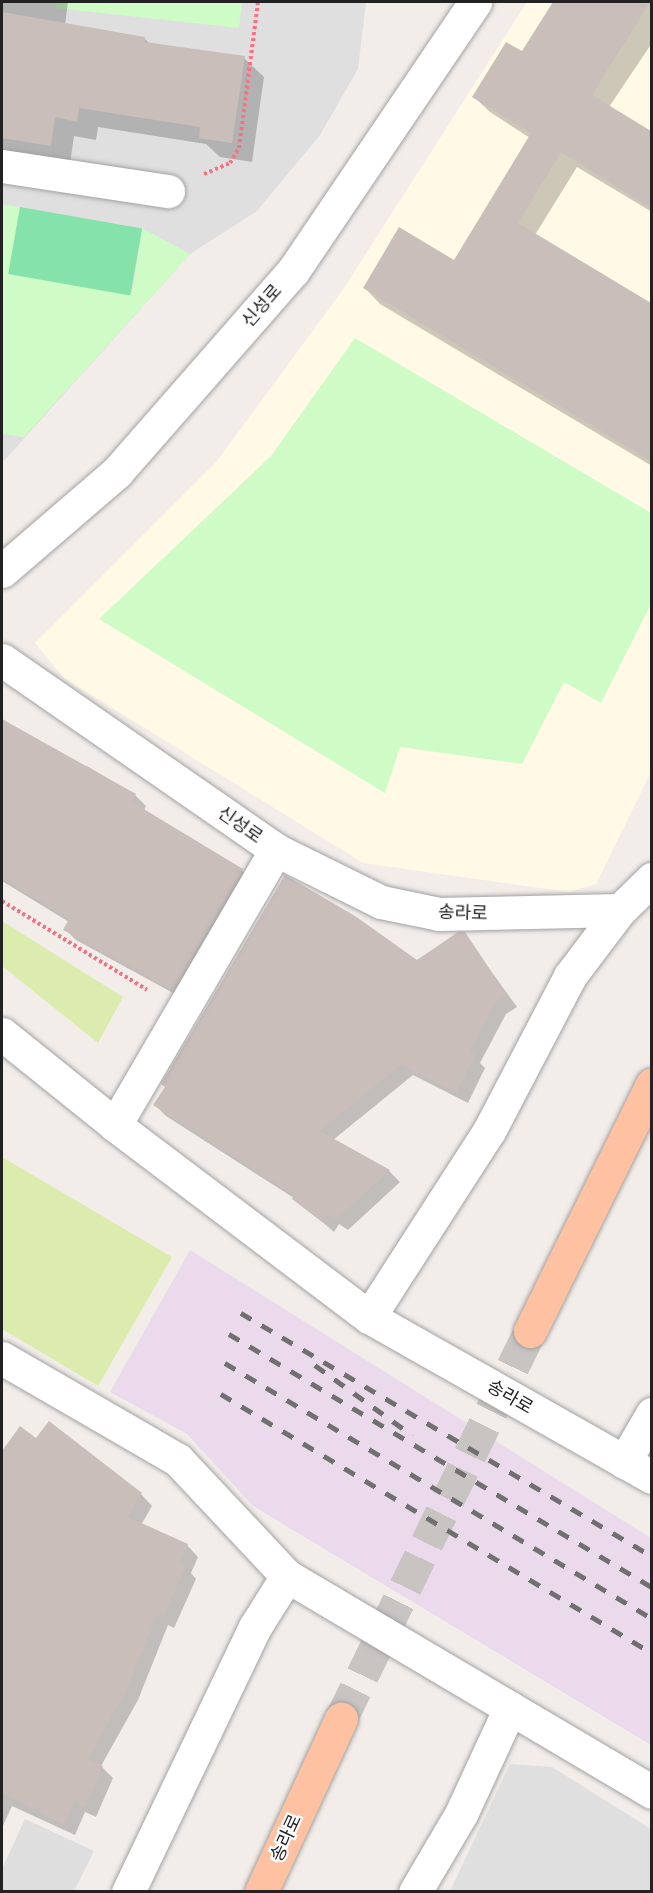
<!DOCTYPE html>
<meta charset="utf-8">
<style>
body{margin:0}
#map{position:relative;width:653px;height:1893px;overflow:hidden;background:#f2ede9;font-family:"Work Sans","Noto Sans KR",sans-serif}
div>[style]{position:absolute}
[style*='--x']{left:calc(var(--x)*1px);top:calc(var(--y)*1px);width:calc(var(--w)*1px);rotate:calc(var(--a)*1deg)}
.residential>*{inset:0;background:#e0dfdf}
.industrial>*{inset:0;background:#ebdaeb}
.education>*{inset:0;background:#fff9e5}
.grass>*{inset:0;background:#dbecae}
.park>*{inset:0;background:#cefbc6}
.pitch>*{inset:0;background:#85e2aa;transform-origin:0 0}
.parking>*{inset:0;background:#dedede}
.shadow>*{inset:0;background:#0003}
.building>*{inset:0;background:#cabebb}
.major-tunnel>*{height:33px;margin-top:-16.5px;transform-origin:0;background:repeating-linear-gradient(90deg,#c8c4c1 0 33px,transparent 0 49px)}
.path>*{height:4px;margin-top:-2px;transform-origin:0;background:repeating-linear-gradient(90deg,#fe6e80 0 3px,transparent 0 6px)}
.roads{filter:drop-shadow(0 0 2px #a3a3a3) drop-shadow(0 0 2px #a3a3a3)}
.minor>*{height:33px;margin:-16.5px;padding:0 16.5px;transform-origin:16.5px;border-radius:16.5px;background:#fff}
.major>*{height:33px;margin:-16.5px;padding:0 16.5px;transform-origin:16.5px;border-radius:16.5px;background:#fec1a1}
.rail>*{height:4.5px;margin-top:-2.25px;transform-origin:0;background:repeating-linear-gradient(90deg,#707070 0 12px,transparent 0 24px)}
span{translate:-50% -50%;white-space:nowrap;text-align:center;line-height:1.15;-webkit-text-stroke:4.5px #fff;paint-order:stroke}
.street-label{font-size:18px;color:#222}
.frame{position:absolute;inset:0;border:3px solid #222;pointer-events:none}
</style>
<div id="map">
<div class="residential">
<div style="clip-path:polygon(2px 2px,366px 2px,358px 69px,320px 135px,257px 211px,190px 254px,2px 463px)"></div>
<div style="clip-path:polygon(510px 1764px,552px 1767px,651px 1829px,651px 1891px,450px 1891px)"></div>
</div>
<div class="industrial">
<div style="clip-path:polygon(190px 1250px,651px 1538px,651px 1745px,253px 1506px,187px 1434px,110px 1392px)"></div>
</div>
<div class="education">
<div style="clip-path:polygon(527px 2px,651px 2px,651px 772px,596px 884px,569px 892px,363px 863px,64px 678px,35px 643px,217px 461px,342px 291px)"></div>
</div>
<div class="grass">
<div style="clip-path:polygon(2px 921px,123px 997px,98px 1043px,2px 966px)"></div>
<div style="clip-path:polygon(2px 1157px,172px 1257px,98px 1386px,2px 1329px)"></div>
</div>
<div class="park">
<div style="clip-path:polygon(57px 2px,242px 2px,239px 28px,56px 8px)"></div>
<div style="clip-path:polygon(2px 204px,20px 207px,10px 273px,132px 292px,142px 228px,190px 254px,24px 437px,2px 434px)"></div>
<div style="clip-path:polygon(355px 338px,651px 513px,651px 604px,601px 703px,564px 682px,522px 764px,400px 747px,385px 793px,99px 619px,271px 456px)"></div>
</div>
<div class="pitch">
<div style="left:20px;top:207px;width:124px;height:68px;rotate:10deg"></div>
</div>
<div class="parking">
<div style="clip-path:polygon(25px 1819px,94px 1851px,74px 1891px,2px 1891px,2px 1869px)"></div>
</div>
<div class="shadow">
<div style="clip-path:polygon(2px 2px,68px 2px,65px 25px,145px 39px,150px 44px,244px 58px,264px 77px,252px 162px,220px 157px,206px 144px,98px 127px,96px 140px,74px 136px,70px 164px,2px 154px)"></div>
<div style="clip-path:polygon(562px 2px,652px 2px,652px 43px,609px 107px,652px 133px,652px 212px,577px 167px,535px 235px,652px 304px,652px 466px,380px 304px,365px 288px,454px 262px,530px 138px,490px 112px,474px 97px,523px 53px)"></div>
<div style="clip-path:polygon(2px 719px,85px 770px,87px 766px,135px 795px,146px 806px,144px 811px,242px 870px,253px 881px,184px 999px,76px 940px,65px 929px,69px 922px,2px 881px)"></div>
<div style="clip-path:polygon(464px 934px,517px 1007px,506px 1014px,480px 1063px,485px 1068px,468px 1103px,413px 1075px,333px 1140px,389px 1171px,400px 1182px,348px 1230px,339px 1224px,334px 1232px,294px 1198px,166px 1116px,155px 1105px)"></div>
<div style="clip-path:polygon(21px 1428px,36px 1440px,141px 1494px,152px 1506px,141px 1525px,187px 1545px,198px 1557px,191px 1573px,196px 1579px,174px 1628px,168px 1625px,138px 1700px,101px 1766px,113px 1778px,96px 1817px,85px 1812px,75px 1835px,12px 1806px,2px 1828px,2px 1546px,74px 1556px,2px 1501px,2px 1453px)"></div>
</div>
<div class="building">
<div style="clip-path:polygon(553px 2px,650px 2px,592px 95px,651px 131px,651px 208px,561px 152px,518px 223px,651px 303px,651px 461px,363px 288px,399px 227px,454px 260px,531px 133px,472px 97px,506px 42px,522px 51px)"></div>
<div style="clip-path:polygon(2px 12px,145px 37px,145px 42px,245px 56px,232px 143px,199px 138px,200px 127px,79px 108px,77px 122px,55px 117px,51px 146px,2px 138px)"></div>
<div style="clip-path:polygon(2px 719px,136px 794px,132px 802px,243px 869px,173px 990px,63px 930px,69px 919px,2px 878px)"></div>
<div style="clip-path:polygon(285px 875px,355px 916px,417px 960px,458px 932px,465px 932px,507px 995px,495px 1003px,469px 1052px,475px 1055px,456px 1093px,401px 1065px,320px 1131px,390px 1170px,336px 1220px,328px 1214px,322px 1222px,292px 1199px,294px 1195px,153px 1105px,165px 1087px,161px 1084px)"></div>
<div style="clip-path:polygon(49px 1421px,142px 1493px,128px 1517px,188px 1544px,179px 1563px,186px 1566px,163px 1617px,157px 1615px,127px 1689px,88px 1759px,103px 1766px,85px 1807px,74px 1802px,64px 1825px,2px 1792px,2px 1451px,20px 1426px,36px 1438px)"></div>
</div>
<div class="major-tunnel">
<div style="--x:341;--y:1719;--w:432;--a:-64"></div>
</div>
<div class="path">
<div style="--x:204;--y:174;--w:28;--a:-23"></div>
<div style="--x:230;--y:163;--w:17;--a:-59"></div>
<div style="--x:239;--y:148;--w:147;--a:-82.6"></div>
<div style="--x:2;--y:901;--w:170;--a:31.5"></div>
</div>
<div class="roads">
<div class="minor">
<div style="--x:2;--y:166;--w:168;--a:8.6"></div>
<div style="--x:2;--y:571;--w:152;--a:-40.7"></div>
<div style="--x:117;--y:472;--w:267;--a:-48.8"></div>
<div style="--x:293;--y:271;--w:325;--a:-55.9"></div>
<div style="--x:2;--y:660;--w:333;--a:34.7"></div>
<div style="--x:276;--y:850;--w:117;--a:26.3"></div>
<div style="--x:381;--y:902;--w:59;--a:11.7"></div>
<div style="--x:439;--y:914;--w:181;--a:-1.3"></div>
<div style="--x:620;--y:910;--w:45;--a:-44.1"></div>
<div style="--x:2;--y:1034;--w:145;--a:38.8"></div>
<div style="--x:115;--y:1125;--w:318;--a:37.1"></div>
<div style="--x:369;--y:1317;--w:325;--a:29.5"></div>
<div style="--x:115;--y:1125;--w:319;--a:-59.7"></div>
<div style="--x:369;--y:1317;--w:221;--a:-57.2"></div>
<div style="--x:489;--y:1131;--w:175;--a:-62.4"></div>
<div style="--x:570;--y:976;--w:83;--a:-52.9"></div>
<div style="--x:2;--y:1358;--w:203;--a:30.1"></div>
<div style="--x:178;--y:1460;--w:159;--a:46.8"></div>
<div style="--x:287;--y:1576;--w:424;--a:30.6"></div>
<div style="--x:624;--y:1462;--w:56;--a:-59.7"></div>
<div style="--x:128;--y:1892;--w:294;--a:-64.4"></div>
<div style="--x:255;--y:1627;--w:60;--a:-57.9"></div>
<div style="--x:415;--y:1892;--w:91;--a:-59.5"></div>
<div style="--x:461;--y:1814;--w:117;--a:-65.2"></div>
</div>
<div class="major">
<div style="--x:530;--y:1331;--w:275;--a:-63.7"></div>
<div style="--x:261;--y:1892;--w:191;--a:-65.2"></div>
</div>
</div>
<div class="rail">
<div style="--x:241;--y:1313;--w:477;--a:30.6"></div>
<div style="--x:229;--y:1334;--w:493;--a:30.9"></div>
<div style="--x:225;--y:1363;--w:498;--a:30.9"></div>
<div style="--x:315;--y:1365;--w:120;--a:35.8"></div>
<div style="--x:221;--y:1394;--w:503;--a:31"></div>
</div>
<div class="street-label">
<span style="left:262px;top:306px;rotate:-49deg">신성로</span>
<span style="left:240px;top:825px;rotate:35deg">신성로</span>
<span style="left:463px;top:913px;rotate:2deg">송라로</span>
<span style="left:510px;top:1397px;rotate:30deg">송라로</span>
<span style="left:286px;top:1838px;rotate:-65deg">송라로</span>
</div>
<div class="frame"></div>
</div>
